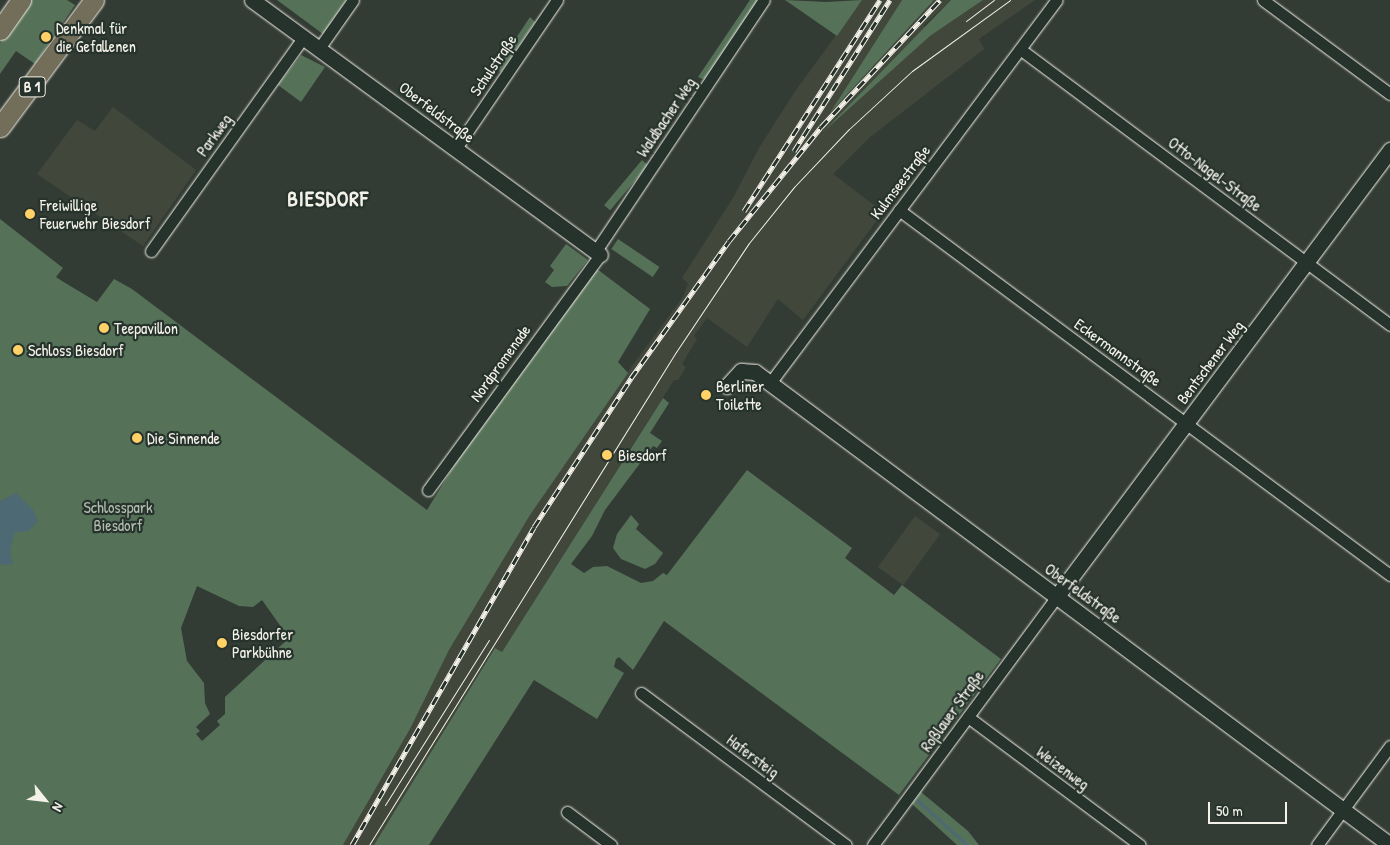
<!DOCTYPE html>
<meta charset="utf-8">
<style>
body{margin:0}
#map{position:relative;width:1390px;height:845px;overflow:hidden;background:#333c34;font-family:"Patrick Hand",sans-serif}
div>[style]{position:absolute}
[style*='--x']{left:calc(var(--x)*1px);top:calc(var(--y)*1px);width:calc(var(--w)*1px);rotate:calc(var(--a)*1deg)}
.built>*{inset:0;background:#42473c;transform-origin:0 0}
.green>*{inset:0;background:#557158;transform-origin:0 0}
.water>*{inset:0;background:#4d6973}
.stream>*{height:3px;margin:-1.5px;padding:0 1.5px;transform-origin:1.5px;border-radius:1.5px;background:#4d6973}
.roads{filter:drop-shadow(0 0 1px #f4f1e8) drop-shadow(0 0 1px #f4f1e8)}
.minor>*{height:11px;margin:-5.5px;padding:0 5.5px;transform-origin:5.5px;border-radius:5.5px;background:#26332d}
.tertiary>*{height:15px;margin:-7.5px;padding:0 7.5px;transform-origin:7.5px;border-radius:7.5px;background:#26332d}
.primary>*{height:19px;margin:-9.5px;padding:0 9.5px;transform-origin:9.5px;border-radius:9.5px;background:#726e59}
.tram>*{height:1px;margin:-0.5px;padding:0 0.5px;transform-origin:0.5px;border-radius:0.5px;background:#f4f1e8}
.rail>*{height:5px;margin-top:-2.5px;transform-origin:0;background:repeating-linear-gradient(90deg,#26332d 0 9px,#f4f1e8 0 18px);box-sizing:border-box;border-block:1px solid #f4f1e8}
.dots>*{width:14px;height:14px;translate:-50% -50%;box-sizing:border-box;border:2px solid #26332d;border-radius:50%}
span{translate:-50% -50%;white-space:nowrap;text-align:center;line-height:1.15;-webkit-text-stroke:4.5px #26332d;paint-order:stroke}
.shield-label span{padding:1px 4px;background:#26332d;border:1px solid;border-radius:4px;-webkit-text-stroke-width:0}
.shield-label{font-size:15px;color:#f4f1e8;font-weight:700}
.poi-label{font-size:16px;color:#f4f1e8}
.left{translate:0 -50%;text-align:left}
.street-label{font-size:16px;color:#f4f1e8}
.park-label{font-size:16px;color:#b4beae}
.district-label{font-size:21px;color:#f4f1e8;font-weight:700;letter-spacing:1px}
.north{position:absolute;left:20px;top:775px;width:50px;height:50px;-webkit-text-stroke:4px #26332d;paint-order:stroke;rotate:119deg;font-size:14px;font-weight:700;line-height:20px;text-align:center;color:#f4f1e8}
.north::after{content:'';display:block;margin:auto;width:18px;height:22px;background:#f4f1e8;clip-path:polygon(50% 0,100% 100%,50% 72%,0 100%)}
.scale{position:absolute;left:1208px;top:802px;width:79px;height:22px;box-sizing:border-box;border:2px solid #f4f1e8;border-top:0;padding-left:6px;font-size:15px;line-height:18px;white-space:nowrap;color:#f4f1e8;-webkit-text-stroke:4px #26332d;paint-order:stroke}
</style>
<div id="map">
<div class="built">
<div style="clip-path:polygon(862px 0,902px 0,833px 109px,934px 0,951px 0,924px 25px,930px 36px,983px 0,1035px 0,979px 39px,984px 49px,869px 138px,833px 174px,883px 212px,803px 320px,778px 299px,747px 347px,707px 318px,694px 336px,697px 339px,682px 364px,686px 367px,678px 380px,674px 380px,502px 652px,495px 648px,374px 845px,343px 845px,410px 729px,449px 650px,530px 515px,615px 389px,683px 297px,688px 283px,682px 278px,733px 198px,759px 148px,796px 90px)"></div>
<div style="clip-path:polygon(113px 107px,196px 170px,143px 246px,37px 174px,77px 120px,95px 131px)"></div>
<div style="left:915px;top:516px;width:31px;height:63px;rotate:36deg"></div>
</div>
<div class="green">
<div style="clip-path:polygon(29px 0,67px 0,75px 5px,35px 64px,16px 51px,0 74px,0 43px)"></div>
<div style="clip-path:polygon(277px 0,346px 0,323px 34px)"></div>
<div style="clip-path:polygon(750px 0,758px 0,705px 80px,698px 77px)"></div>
<div style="clip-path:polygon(785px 0,826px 2px,862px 0,837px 36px)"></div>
<div style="clip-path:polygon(902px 0,934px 0,830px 113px)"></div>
<div style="clip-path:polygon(951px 0,983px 0,930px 36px,823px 132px)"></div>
<div style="clip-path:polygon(530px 17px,535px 22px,501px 72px,495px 70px)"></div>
<div style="clip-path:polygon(301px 55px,325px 67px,301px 102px,278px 85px)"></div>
<div style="left:642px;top:160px;width:8px;height:59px;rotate:40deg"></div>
<div style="clip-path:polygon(evenodd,0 219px,63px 268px,56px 277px,62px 281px,97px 302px,114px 279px,132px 289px,427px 510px,466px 446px,597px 269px,650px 309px,618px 362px,628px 373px,530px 515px,449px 650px,410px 729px,343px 845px,0 845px,0 219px,197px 586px,239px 606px,253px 607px,262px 600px,289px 638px,225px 697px,225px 714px,217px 721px,220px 725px,202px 741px,196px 734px,200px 731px,196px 727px,210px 714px,205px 703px,204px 683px,187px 661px,181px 628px,197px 586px)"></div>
<div style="left:618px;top:239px;width:50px;height:12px;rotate:34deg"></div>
<div style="clip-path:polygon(566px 244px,588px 260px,567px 286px,552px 287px,545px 282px,554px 270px,550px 266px)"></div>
<div style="clip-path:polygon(663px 398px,669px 403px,650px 433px,662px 441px,657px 448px,653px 446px,605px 510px,592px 536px,571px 564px,584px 573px,593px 567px,607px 566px,641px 583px,653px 581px,663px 573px,667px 575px,747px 470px,852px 548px,845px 558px,894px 595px,902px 585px,1001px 659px,899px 795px,664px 621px,633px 670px,619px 657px,616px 659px,614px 667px,624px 673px,597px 719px,534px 680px,429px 845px,374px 845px,495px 648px,502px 652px)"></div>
<div style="clip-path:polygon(631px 515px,639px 524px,636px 529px,663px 553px,655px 564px,645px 569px,621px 559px,613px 548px,617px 534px)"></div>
<div style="clip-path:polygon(921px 792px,968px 831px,979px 845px,957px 845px,912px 804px)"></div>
</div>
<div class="water">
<div style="clip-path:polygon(16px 493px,33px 510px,38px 521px,29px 531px,15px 532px,10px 551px,13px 564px,4px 565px,0 564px,0 501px)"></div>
</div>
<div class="stream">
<div style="--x:916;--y:799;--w:69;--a:42"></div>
</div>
<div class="roads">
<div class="minor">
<div style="--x:1263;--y:0;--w:158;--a:36.5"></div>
<div style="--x:320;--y:47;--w:57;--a:-54.9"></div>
<div style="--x:1020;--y:49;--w:462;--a:36.7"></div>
<div style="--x:456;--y:148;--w:179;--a:-55.7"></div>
<div style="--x:899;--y:210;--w:612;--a:36.63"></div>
<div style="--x:151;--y:251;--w:262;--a:-54.5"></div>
<div style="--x:595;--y:252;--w:303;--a:-56.2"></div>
<div style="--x:770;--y:383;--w:478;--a:-53.2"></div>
<div style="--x:428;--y:490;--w:291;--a:-53.8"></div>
<div style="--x:641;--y:693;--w:255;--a:36.6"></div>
<div style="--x:968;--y:717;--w:214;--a:36.7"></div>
<div style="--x:567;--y:812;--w:55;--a:36.9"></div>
<div style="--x:873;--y:845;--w:310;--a:-53.5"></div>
<div style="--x:1317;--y:845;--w:123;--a:-53.6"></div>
</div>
<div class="tertiary">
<div style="--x:252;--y:0;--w:431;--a:36.2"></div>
<div style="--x:727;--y:386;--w:21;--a:-47"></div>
<div style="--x:741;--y:371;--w:14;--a:4"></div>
<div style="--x:755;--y:372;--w:792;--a:36.68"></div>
<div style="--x:1057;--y:596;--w:557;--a:-53.25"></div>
</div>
<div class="primary">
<div style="--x:0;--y:30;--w:37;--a:-55"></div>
<div style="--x:0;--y:127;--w:158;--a:-53.5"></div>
</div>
</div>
<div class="tram">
<div style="--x:966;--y:21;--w:35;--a:-37"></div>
<div style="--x:385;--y:805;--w:195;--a:-57.8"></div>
<div style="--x:369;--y:845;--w:581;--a:-58.09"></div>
<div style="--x:676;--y:352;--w:131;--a:-56.2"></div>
<div style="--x:749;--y:243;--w:72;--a:-51.2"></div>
<div style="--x:794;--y:187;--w:79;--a:-46.5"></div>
<div style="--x:848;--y:130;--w:87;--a:-42.7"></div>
<div style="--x:912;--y:71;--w:121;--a:-35.9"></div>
</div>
<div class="rail">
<div style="--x:794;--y:151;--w:179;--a:-57.6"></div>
<div style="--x:744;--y:211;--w:251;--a:-57.2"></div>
<div style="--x:352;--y:845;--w:366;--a:-60.2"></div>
<div style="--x:534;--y:527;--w:178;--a:-56.9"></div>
<div style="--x:631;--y:378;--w:168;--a:-54.4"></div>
<div style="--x:729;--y:241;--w:146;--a:-51.1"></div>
<div style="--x:821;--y:127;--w:174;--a:-46.9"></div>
</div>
<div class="dots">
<div style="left:46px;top:37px;background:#ffd166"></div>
<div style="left:30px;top:214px;background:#ffd166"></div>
<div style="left:104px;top:328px;background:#ffd166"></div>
<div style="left:18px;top:350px;background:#ffd166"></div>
<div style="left:706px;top:395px;background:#ffd166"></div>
<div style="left:137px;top:438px;background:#ffd166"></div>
<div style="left:607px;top:455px;background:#ffd166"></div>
<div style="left:222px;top:643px;background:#ffd166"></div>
</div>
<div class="shield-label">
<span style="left:32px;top:87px">B 1</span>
</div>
<div class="poi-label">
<span class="left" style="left:56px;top:37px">Denkmal für<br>die Gefallenen</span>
<span class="left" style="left:40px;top:214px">Freiwillige<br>Feuerwehr Biesdorf</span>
<span class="left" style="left:114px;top:328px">Teepavillon</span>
<span class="left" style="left:28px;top:350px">Schloss Biesdorf</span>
<span class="left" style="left:716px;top:395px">Berliner<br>Toilette</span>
<span class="left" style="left:147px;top:438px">Die Sinnende</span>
<span class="left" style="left:618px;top:455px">Biesdorf</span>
<span class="left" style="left:232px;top:643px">Biesdorfer<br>Parkbühne</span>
</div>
<div class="street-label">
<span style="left:493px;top:65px;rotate:-56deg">Schulstraße</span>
<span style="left:437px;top:112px;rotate:37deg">Oberfeldstraße</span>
<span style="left:666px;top:117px;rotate:-56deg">Waldbacher Weg</span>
<span style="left:214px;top:135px;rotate:-54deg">Parkweg</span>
<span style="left:1215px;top:174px;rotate:37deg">Otto-Nagel-Straße</span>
<span style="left:900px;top:182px;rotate:-53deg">Kulmseestraße</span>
<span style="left:1118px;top:352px;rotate:36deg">Eckermannstraße</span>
<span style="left:1210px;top:362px;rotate:-53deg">Bentschener Weg</span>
<span style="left:500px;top:363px;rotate:-54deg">Nordpromenade</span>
<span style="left:1083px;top:593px;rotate:36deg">Oberfeldstraße</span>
<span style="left:952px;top:711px;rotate:-54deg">Roßlauer Straße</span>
<span style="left:753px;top:756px;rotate:37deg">Hafersteig</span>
<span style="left:1063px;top:768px;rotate:37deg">Weizenweg</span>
</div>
<div class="park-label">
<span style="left:118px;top:516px">Schlosspark<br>Biesdorf</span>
</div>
<div class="district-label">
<span style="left:328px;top:199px">BIESDORF</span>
</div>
<div class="north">N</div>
<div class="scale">50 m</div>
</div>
